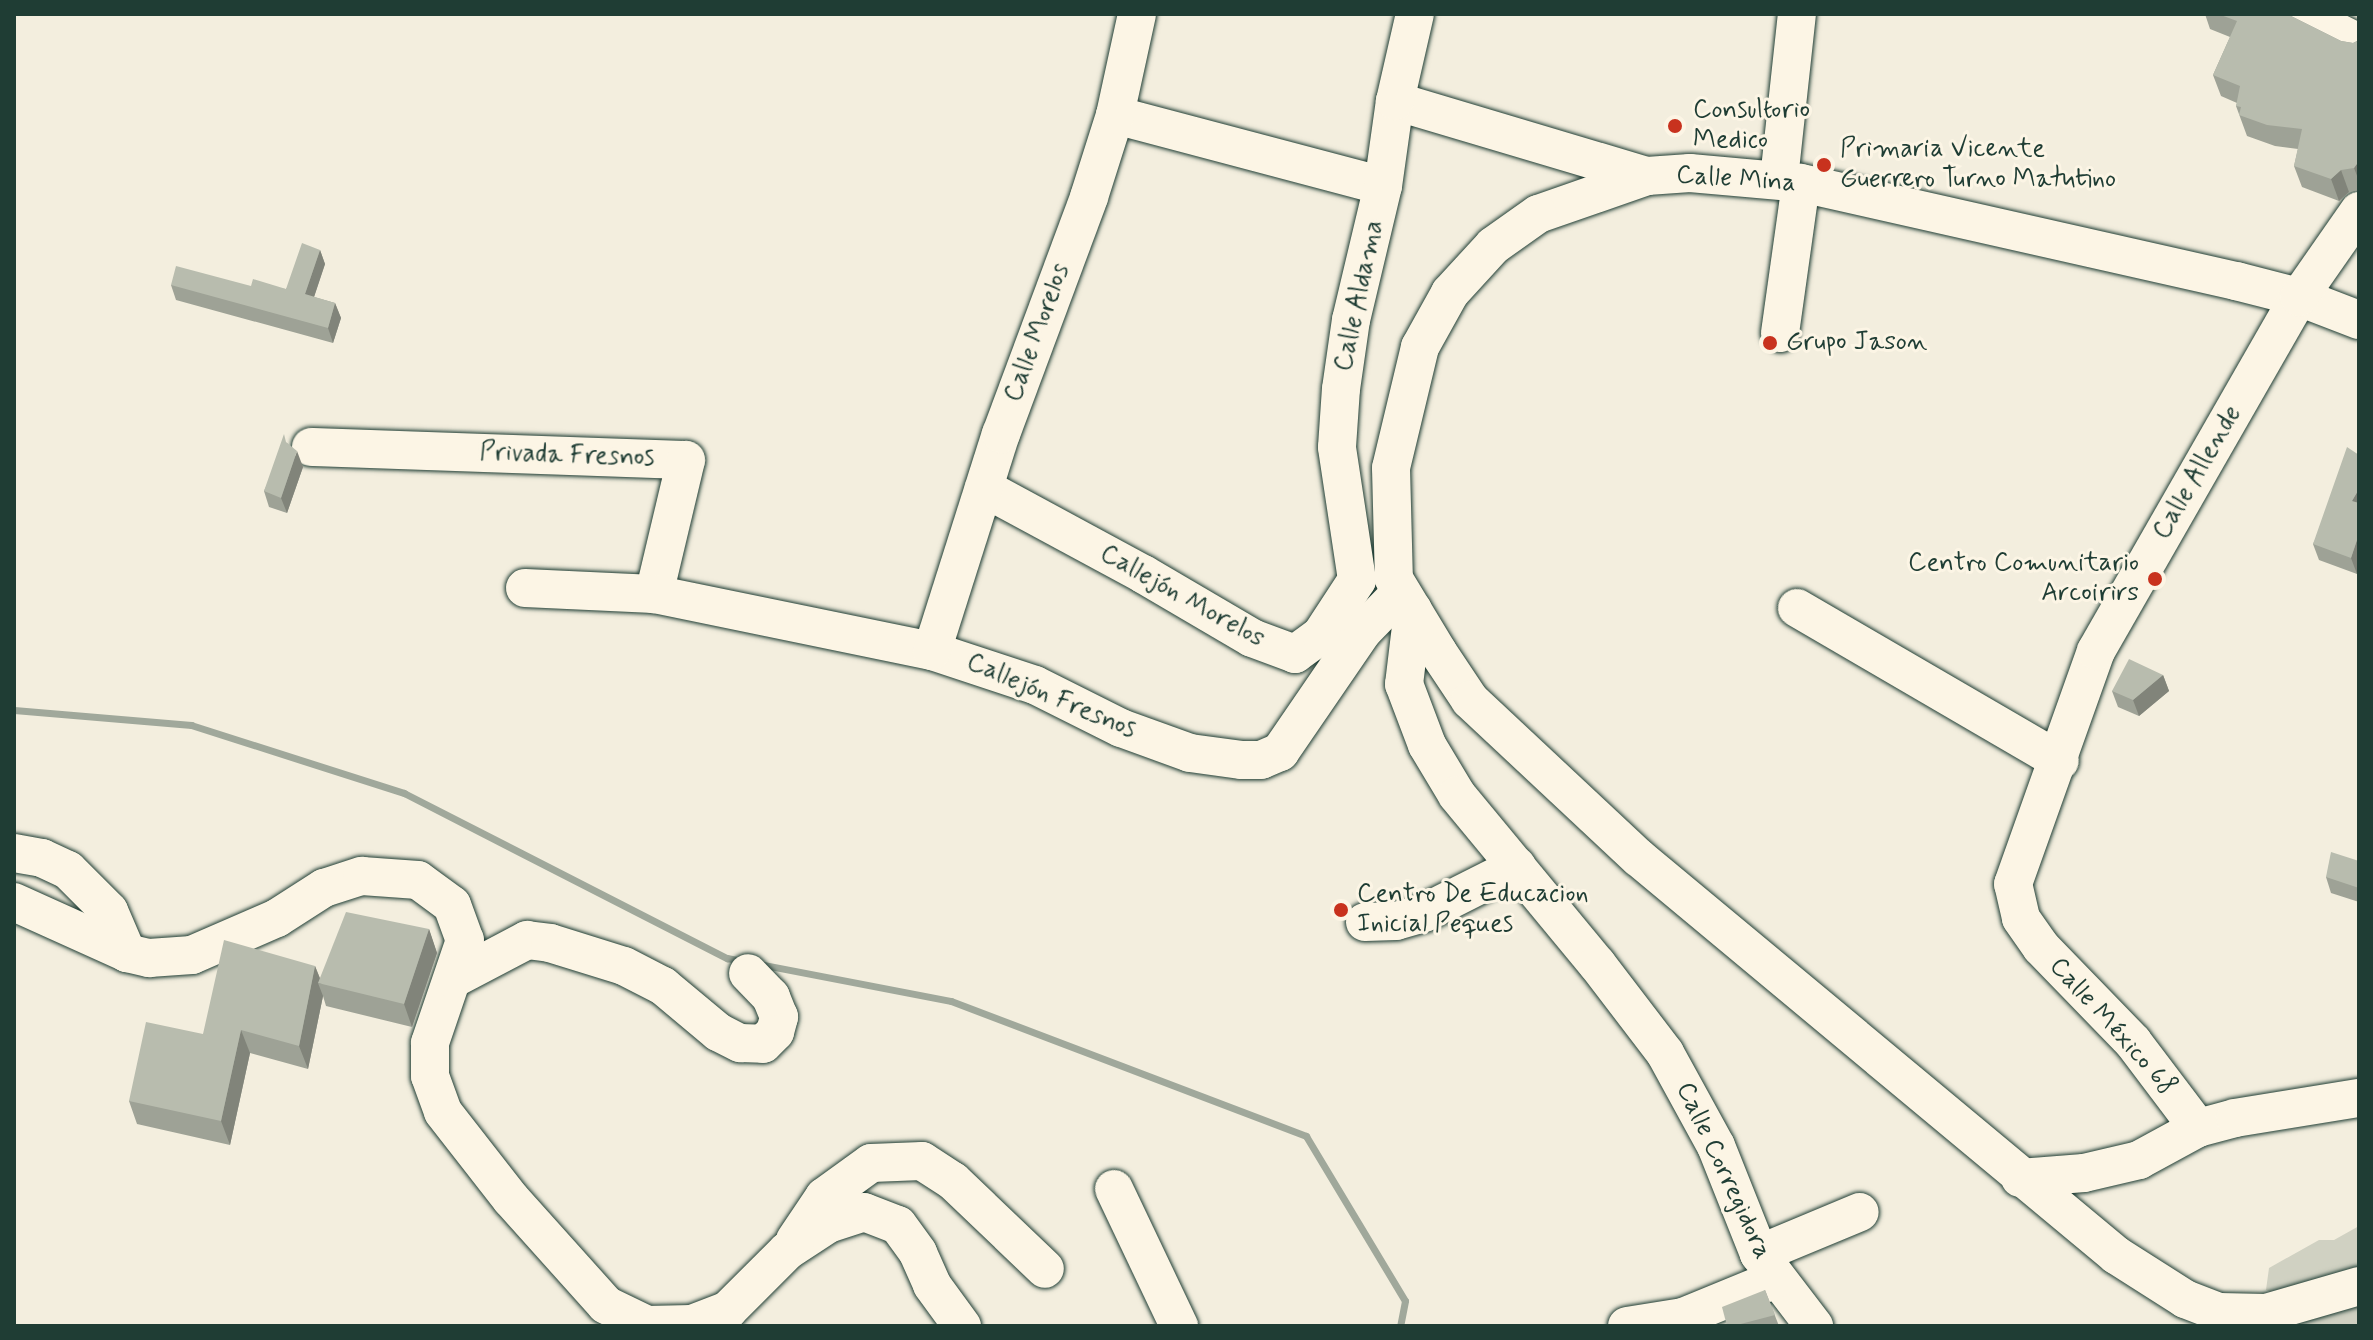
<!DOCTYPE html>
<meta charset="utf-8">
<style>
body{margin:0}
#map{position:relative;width:2373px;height:1340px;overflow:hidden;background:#f3eede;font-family:Mynerve,sans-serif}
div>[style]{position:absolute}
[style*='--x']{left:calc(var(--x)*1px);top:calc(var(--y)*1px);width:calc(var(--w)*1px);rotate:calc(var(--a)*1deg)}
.green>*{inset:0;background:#d0d1c2}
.stream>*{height:7px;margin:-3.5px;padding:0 3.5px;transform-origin:3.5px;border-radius:3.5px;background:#a0a89b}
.roads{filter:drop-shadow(0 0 2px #1f3d34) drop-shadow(0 0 2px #1f3d34)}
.minor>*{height:38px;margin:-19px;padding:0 19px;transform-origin:19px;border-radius:19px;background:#fcf5e5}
.wall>*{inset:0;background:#9ea296}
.shaded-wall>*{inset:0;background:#81847a}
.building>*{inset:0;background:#b8bcae}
.dots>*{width:22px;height:22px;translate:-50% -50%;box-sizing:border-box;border:4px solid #fcf5e5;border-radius:50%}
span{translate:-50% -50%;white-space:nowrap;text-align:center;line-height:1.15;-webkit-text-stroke:6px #fcf5e5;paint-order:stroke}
.poi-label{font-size:26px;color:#1f3d34}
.left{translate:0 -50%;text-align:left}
.right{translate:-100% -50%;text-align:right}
.street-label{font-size:26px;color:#1f3d34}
.frame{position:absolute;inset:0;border:16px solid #1f3d34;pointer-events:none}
</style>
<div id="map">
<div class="green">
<i style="clip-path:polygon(2359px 1226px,2359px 1326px,2277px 1326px,2298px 1304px,2266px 1290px,2269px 1268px,2319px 1240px,2334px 1240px)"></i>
</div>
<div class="stream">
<i style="--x:14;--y:710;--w:178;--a:4.8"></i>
<i style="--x:191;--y:725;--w:224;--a:17.7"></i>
<i style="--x:404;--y:793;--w:363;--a:27.1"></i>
<i style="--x:727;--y:958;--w:15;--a:11"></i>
<i style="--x:759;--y:964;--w:196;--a:10.9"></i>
<i style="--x:951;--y:1001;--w:380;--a:20.8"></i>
<i style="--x:1306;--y:1136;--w:192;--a:59"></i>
<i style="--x:1405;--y:1301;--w:25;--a:101"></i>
</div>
<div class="roads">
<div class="minor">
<i style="--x:2301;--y:14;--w:65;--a:26.6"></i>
<i style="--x:1395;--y:101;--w:263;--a:16.6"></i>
<i style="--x:1647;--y:176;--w:43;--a:-4"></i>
<i style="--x:1690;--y:173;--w:111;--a:5.1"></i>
<i style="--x:1801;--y:183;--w:446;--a:12.7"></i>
<i style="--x:2236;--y:281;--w:65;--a:14.3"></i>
<i style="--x:2299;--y:297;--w:64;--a:21"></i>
<i style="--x:1115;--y:115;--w:277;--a:14.8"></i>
<i style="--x:1647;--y:176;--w:115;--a:160.8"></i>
<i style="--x:1538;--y:214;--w:55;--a:144.6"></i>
<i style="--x:1493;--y:246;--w:64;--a:132.5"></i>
<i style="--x:1450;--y:293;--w:62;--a:119.1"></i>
<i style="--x:1420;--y:347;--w:124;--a:103.5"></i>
<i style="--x:1391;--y:468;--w:111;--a:88.5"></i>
<i style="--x:1394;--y:579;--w:85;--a:58.9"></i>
<i style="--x:1438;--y:652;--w:58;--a:56.3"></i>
<i style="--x:1470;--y:700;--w:231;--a:43.1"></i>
<i style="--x:1639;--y:858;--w:621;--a:39.77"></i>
<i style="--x:2116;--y:1255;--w:82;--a:32.5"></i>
<i style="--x:2185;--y:1299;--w:36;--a:21"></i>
<i style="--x:2219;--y:1312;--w:47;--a:1.2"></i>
<i style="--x:2266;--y:1313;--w:97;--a:-16.2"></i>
<i style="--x:1779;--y:179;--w:166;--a:-83.8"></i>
<i style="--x:1780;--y:333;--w:151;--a:-82"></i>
<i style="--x:311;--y:447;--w:375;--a:2"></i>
<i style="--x:686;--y:460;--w:138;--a:103.4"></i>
<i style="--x:984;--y:488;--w:181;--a:28.4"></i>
<i style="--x:1143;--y:574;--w:126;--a:30.4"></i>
<i style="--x:1252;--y:638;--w:46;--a:20.4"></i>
<i style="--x:1295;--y:654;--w:32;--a:-36"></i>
<i style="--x:1321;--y:635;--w:66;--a:-56.8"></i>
<i style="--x:1357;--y:580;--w:134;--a:-98.6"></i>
<i style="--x:1337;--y:447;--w:58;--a:-86.1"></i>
<i style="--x:1341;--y:389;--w:70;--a:-81.8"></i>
<i style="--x:1351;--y:320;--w:138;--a:-76.6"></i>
<i style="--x:1383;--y:186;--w:86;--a:-82"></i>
<i style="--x:1395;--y:101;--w:89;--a:-77.1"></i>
<i style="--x:525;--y:588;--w:129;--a:2.7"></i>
<i style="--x:654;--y:594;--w:284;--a:11.6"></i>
<i style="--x:932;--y:651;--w:108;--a:18.3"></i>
<i style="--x:1035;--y:685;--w:96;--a:26.6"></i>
<i style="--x:1121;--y:728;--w:73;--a:19.9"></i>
<i style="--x:1190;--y:753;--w:51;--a:7.8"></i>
<i style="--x:1241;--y:760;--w:20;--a:0"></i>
<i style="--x:1261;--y:760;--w:21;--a:-23"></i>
<i style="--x:1280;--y:752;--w:147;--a:-55.6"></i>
<i style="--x:1363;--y:631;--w:54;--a:-45.7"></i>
<i style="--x:1797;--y:608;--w:304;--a:30.2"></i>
<i style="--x:1413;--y:610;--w:75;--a:96.9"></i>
<i style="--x:1404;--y:684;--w:65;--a:69.3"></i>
<i style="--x:1427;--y:745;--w:58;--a:59"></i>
<i style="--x:1457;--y:795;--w:219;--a:50.4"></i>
<i style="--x:1597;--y:964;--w:112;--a:52.6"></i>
<i style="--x:1665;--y:1053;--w:106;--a:61.3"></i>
<i style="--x:1716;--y:1146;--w:116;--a:68.3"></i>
<i style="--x:1759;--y:1254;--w:91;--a:52.6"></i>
<i style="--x:932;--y:651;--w:228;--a:-72.4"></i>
<i style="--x:1001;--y:434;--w:253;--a:-69.6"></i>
<i style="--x:1089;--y:197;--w:86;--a:-72.4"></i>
<i style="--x:1115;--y:115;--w:103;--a:-77.7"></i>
<i style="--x:14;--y:853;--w:28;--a:10"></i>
<i style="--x:42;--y:858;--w:29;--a:25"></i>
<i style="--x:68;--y:870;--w:58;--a:45"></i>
<i style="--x:109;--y:911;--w:46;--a:66.8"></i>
<i style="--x:14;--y:902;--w:124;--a:24.3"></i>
<i style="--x:127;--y:953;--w:23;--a:13"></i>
<i style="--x:149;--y:958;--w:43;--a:-4"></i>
<i style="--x:192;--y:955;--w:93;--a:-23.5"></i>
<i style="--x:277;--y:918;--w:56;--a:-32.6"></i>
<i style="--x:324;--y:888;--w:40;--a:-18"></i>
<i style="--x:362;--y:876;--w:56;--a:4.1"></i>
<i style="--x:418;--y:880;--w:42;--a:36.3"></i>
<i style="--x:452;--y:905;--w:37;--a:70"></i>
<i style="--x:465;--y:940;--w:109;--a:108.8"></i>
<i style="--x:430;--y:1043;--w:33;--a:90"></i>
<i style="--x:430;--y:1076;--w:38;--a:70"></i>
<i style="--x:443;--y:1112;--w:110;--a:52"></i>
<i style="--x:511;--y:1199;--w:142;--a:48.1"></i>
<i style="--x:606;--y:1305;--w:46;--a:26"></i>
<i style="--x:647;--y:1325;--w:45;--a:-1.3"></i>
<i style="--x:692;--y:1324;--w:39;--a:-21"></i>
<i style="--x:728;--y:1310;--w:83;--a:-45"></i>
<i style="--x:787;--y:1251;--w:49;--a:-33.4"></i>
<i style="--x:828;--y:1224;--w:38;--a:-18"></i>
<i style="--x:864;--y:1212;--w:36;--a:21"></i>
<i style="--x:898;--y:1225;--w:34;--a:54"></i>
<i style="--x:918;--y:1253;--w:35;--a:66"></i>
<i style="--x:932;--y:1285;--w:51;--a:53.8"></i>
<i style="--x:1365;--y:922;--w:31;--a:-2"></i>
<i style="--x:1396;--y:921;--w:29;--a:-16"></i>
<i style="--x:1424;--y:913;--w:104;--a:-26.8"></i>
<i style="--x:453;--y:979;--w:84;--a:-27.8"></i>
<i style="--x:527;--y:940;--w:23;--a:7"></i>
<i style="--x:550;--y:943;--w:77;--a:17.3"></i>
<i style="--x:624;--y:966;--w:44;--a:27.1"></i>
<i style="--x:663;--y:986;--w:72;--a:39.9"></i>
<i style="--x:718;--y:1032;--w:25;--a:27"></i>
<i style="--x:740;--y:1043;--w:23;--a:2"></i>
<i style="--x:763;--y:1044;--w:17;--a:-45"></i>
<i style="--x:775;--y:1032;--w:16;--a:-75"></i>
<i style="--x:779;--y:1017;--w:22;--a:-112"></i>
<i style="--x:771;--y:997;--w:33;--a:-134"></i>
<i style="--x:2198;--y:1128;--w:108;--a:-127.1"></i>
<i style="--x:2133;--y:1042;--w:132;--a:-134.1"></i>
<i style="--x:2041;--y:947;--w:35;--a:-125"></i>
<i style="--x:2021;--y:918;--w:35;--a:-103"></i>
<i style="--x:2013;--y:884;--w:247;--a:-70.4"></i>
<i style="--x:2096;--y:651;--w:408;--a:-60.2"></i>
<i style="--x:2299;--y:297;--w:105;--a:-55.1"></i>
<i style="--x:2020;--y:1178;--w:64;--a:-4.5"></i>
<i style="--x:2084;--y:1173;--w:57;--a:-13.3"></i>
<i style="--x:2139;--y:1160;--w:67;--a:-28.5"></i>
<i style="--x:2198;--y:1128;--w:38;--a:-15"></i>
<i style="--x:2235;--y:1118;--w:126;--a:-9.2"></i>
<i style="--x:1114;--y:1189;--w:152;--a:64.6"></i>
<i style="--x:795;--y:1240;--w:52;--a:-56"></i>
<i style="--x:824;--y:1197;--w:58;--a:-35.9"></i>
<i style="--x:871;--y:1163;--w:51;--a:-2.2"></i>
<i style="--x:922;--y:1161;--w:37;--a:33"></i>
<i style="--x:953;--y:1181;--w:127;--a:43.7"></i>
<i style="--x:1759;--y:1254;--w:109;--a:-22.6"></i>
<i style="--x:1627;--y:1326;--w:57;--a:-9.1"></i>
<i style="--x:1683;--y:1317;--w:100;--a:-22.2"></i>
</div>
</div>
<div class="wall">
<i style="clip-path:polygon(2205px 14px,2287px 14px,2341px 41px,2353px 43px,2359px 40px,2359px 190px,2349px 192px,2339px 201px,2302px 187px,2294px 166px,2298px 149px,2275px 146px,2247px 136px,2236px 106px,2237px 103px,2221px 96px,2213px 75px,2230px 37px,2210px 29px)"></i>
<i style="clip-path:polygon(320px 250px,325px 264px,314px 297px,335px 303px,341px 318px,333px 343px,176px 300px,171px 285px,251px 286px,286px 289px)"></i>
<i style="clip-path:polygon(287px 443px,303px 467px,287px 513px,269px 507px,264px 491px)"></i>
<i style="clip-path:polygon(2359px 455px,2359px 567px,2357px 574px,2319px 560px,2313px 544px)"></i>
<i style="clip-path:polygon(2163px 675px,2169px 691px,2139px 716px,2118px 707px,2112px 691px)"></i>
<i style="clip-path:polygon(2359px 861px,2359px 902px,2331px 893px,2326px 877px)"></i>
<i style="clip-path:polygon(429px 929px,437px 953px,412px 1027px,326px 1006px,323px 996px,308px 1069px,250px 1053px,230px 1145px,137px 1124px,129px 1101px,203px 1034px,315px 966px,320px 978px)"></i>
<i style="clip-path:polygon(1765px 1290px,1779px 1326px,1727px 1326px)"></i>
</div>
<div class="shaded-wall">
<i style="clip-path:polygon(2359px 161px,2359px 181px,2354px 168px)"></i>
<i style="clip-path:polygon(2341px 170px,2349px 192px,2339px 201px,2331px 179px)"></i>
<i style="clip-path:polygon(320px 250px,325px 264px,310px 309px,305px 294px)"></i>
<i style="clip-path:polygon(335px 303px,341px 318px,333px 343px,328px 328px)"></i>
<i style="clip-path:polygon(297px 451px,303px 467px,287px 513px,281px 498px)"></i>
<i style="clip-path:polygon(2359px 489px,2359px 515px,2352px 501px)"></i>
<i style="clip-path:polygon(2359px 534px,2359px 567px,2357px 574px,2351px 558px)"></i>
<i style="clip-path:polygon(2163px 675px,2169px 691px,2139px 716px,2133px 700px)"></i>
<i style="clip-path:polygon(429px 929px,437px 953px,412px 1027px,404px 1004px)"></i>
<i style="clip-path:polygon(315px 966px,322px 984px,318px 983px,323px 996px,308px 1069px,299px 1046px)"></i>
<i style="clip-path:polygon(241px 1030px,250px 1053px,230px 1145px,221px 1121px)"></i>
</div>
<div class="building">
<i style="clip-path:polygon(2218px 14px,2287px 14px,2341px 41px,2353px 43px,2359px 40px,2359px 161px,2354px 168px,2341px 170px,2331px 179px,2294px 166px,2302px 129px,2267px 125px,2239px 115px,2241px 107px,2236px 106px,2240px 86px,2213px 75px,2237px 21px)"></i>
<i style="clip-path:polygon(302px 243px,320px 250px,305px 294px,335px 303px,328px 328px,171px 285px,176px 266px,251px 286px,253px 279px,286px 289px)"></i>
<i style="clip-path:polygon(284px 434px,286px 442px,297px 451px,281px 498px,264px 491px)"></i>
<i style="clip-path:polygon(2347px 447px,2359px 455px,2359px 489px,2352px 501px,2359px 503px,2359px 534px,2351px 558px,2313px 544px)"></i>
<i style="clip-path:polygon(2129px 659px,2163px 675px,2133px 700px,2112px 691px)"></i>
<i style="clip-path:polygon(2331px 852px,2359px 861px,2359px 888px,2326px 877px)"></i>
<i style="clip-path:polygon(346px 912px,429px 929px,404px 1004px,318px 983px)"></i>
<i style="clip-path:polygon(224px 940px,315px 966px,299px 1046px,241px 1030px,221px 1121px,129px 1101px,146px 1022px,203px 1034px)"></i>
<i style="clip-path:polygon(1765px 1290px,1775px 1315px,1733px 1326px,1727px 1326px,1722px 1307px)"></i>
</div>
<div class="dots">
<i style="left:1675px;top:126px;background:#c8321e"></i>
<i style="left:1824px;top:165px;background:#c8321e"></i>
<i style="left:1770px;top:343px;background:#c8321e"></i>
<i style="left:2155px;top:579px;background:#c8321e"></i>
<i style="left:1341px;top:910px;background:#c8321e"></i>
</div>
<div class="poi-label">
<span class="left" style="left:1693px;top:126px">Consultorio<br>Medico</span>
<span class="left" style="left:1840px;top:165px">Primaria Vicente<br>Guerrero Turno Matutino</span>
<span class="left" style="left:1786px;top:343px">Grupo Jason</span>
<span class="right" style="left:2139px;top:579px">Centro Comunitario<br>Arcoirirs</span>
<span class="left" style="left:1357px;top:910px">Centro De Educacion<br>Inicial Peques</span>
</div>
<div class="street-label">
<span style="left:1736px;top:180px;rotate:4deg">Calle Mina</span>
<span style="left:1360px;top:296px;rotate:-78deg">Calle Aldama</span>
<span style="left:1038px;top:333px;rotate:-70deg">Calle Morelos</span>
<span style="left:567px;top:456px;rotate:2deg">Privada Fresnos</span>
<span style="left:2198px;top:473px;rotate:-60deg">Calle Allende</span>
<span style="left:1182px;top:597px;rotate:29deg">Callejón Morelos</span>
<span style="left:1051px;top:697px;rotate:23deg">Callejón Fresnos</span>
<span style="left:2112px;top:1027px;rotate:48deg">Calle México 68</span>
<span style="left:1723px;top:1171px;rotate:65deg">Calle Corregidora</span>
</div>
<div class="frame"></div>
</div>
